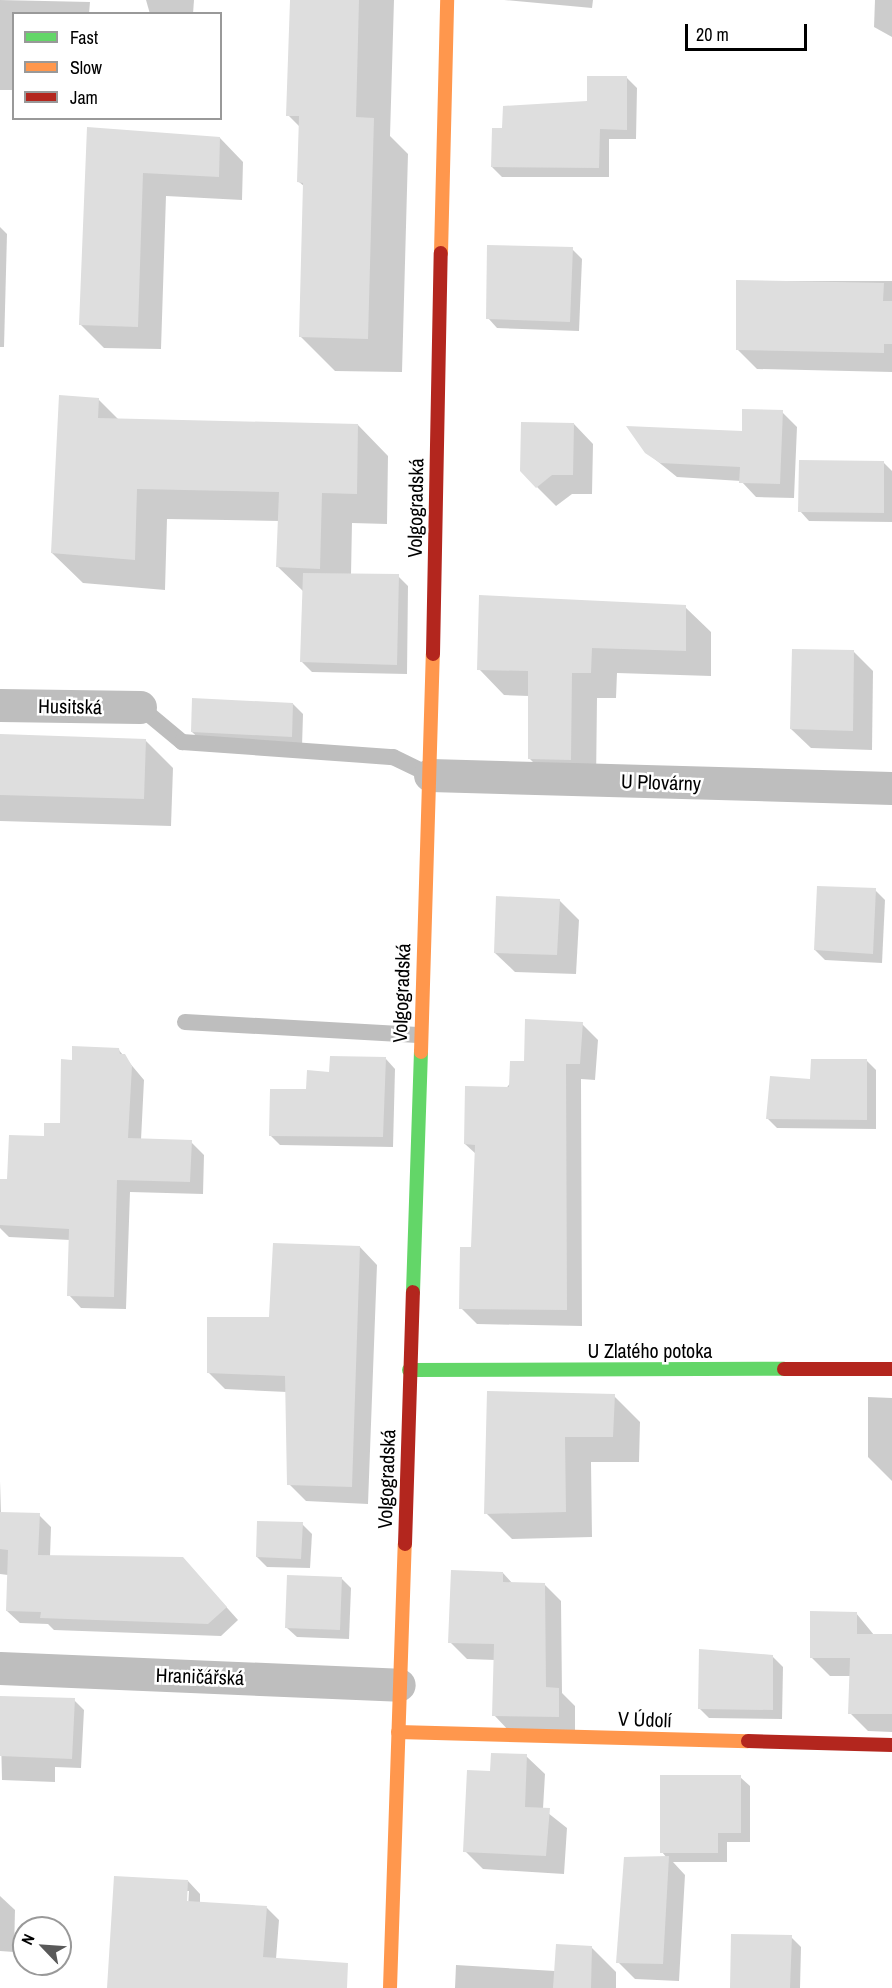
<!DOCTYPE html>
<meta charset="utf-8">
<style>
body{margin:0}
#map{position:relative;width:892px;height:1988px;overflow:hidden;background:#fff;font-family:"Archivo Narrow",sans-serif}
div>[style]{position:absolute}
[style*='--x']{left:calc(var(--x)*1px);top:calc(var(--y)*1px);width:calc(var(--w)*1px);rotate:calc(var(--a)*1deg)}
.shadow>*{inset:0;background:#0003}
.building>*{inset:0;background:#dedede}
.lane>*{height:16px;margin:-8px;padding:0 8px;transform-origin:8px;border-radius:8px;background:#bebebe}
.street>*{height:33px;margin:-16.5px;padding:0 16.5px;transform-origin:16.5px;border-radius:16.5px;background:#bebebe}
.fast>*{height:14px;margin:-7px;padding:0 7px;transform-origin:7px;border-radius:7px;background:#63d668}
.slow>*{height:14px;margin:-7px;padding:0 7px;transform-origin:7px;border-radius:7px;background:#ff974d}
.jam>*{height:14px;margin:-7px;padding:0 7px;transform-origin:7px;border-radius:7px;background:#b3261e}
span{translate:-50% -50%;white-space:nowrap;text-align:center;line-height:1.15;-webkit-text-stroke:5px #fff;paint-order:stroke}
.street-label{font-size:20px;color:#000}
.legend{position:absolute;left:12px;top:12px;width:210px;height:108px;box-sizing:border-box;background:#fff;border:2px solid #999;margin:0;padding:8px 10px;list-style:none;font-size:18px;color:#000}
.legend li{display:flex;align-items:center;gap:12px;height:30px}
.legend b{width:30px;border:2px solid #999}
.north{position:absolute;left:12px;top:1916px;width:60px;height:60px;box-sizing:border-box;background:#fff;border:2px solid #999;border-radius:50%;rotate:295deg;font-size:16px;font-weight:700;line-height:24px;text-align:center;color:#000}
.north::after{content:'';display:block;margin:auto;width:21px;height:27px;background:#595959;clip-path:polygon(50% 0,100% 100%,50% 72%,0 100%)}
.scale{position:absolute;left:685px;top:24px;width:122px;height:27px;box-sizing:border-box;border:3px solid #000;border-top:0;padding-left:8px;font-size:18px;line-height:21px;white-space:nowrap;color:#000;-webkit-text-stroke:4px #fff;paint-order:stroke}
</style>
<div id="map">
<div class="shadow">
<i style="clip-path:polygon(0 0,90px 2px,89px 14px,14px 14px,14px 90px,0 90px)"></i>
<i style="clip-path:polygon(146px 0,194px 0,193px 14px,150px 14px)"></i>
<i style="clip-path:polygon(291px 0,394px 0,390px 136px,408px 154px,402px 372px,335px 371px,301px 337px,305px 187px,299px 182px,300px 127px,288px 115px)"></i>
<i style="clip-path:polygon(504px 0,593px 0,592px 8px)"></i>
<i style="clip-path:polygon(875px 0,892px 0,892px 37px,874px 27px)"></i>
<i style="clip-path:polygon(627px 78px,637px 88px,636px 139px,609px 139px,609px 177px,502px 177px,492px 167px)"></i>
<i style="clip-path:polygon(89px 128px,220px 138px,243px 162px,242px 200px,166px 196px,161px 349px,104px 348px,80px 324px)"></i>
<i style="clip-path:polygon(0 227px,7px 234px,4px 347px,0 347px)"></i>
<i style="clip-path:polygon(572px 249px,582px 259px,579px 331px,497px 328px,488px 318px)"></i>
<i style="clip-path:polygon(738px 281px,892px 281px,892px 372px,757px 369px,737px 349px)"></i>
<i style="clip-path:polygon(98px 399px,119px 420px,358px 425px,388px 456px,387px 524px,352px 523px,351px 575px,398px 576px,408px 586px,407px 674px,312px 672px,302px 662px,304px 592px,278px 567px,280px 521px,167px 519px,165px 590px,83px 583px,52px 553px)"></i>
<i style="clip-path:polygon(782px 412px,797px 427px,794px 498px,756px 497px,741px 481px,677px 477px,646px 452px,743px 432px)"></i>
<i style="clip-path:polygon(574px 424px,593px 444px,592px 494px,572px 494px,556px 506px,521px 471px)"></i>
<i style="clip-path:polygon(884px 463px,892px 471px,892px 522px,809px 521px,800px 511px)"></i>
<i style="clip-path:polygon(685px 607px,711px 632px,711px 676px,617px 673px,616px 698px,597px 698px,596px 785px,555px 784px,529px 758px,529px 696px,504px 695px,479px 669px)"></i>
<i style="clip-path:polygon(854px 652px,873px 671px,872px 750px,811px 748px,791px 729px)"></i>
<i style="clip-path:polygon(293px 704px,303px 714px,302px 746px,202px 741px,192px 732px)"></i>
<i style="clip-path:polygon(0 736px,145px 740px,173px 768px,171px 826px,0 821px)"></i>
<i style="clip-path:polygon(875px 890px,885px 900px,882px 963px,825px 960px,815px 950px)"></i>
<i style="clip-path:polygon(559px 900px,579px 920px,576px 974px,515px 972px,495px 953px)"></i>
<i style="clip-path:polygon(582px 1024px,598px 1040px,595px 1080px,581px 1079px,582px 1326px,477px 1324px,461px 1308px,473px 1248px,476px 1154px,465px 1144px,525px 1063px)"></i>
<i style="clip-path:polygon(118px 1049px,144px 1080px,141px 1140px,191px 1142px,204px 1155px,203px 1194px,130px 1192px,126px 1309px,81px 1308px,69px 1295px,70px 1240px,9px 1237px,0 1228px,0 1180px,8px 1181px,61px 1125px,73px 1061px)"></i>
<i style="clip-path:polygon(386px 1059px,395px 1069px,393px 1147px,280px 1145px,270px 1135px,308px 1091px,331px 1073px)"></i>
<i style="clip-path:polygon(866px 1060px,876px 1070px,876px 1129px,777px 1128px,767px 1118px,812px 1081px)"></i>
<i style="clip-path:polygon(360px 1247px,377px 1265px,368px 1504px,306px 1501px,289px 1484px,287px 1392px,225px 1389px,208px 1372px)"></i>
<i style="clip-path:polygon(488px 1392px,614px 1396px,640px 1422px,639px 1462px,591px 1462px,592px 1537px,512px 1539px,486px 1513px)"></i>
<i style="clip-path:polygon(868px 1397px,892px 1398px,892px 1481px,868px 1457px)"></i>
<i style="clip-path:polygon(0 1481px,1px 1513px,39px 1515px,51px 1527px,50px 1557px,195px 1572px,238px 1620px,221px 1636px,54px 1630px,48px 1624px,20px 1623px,7px 1611px,8px 1575px,0 1574px)"></i>
<i style="clip-path:polygon(302px 1524px,312px 1534px,310px 1568px,267px 1567px,257px 1557px)"></i>
<i style="clip-path:polygon(503px 1573px,513px 1584px,544px 1584px,561px 1601px,562px 1693px,575px 1706px,575px 1734px,510px 1732px,494px 1715px,495px 1660px,467px 1659px,450px 1642px)"></i>
<i style="clip-path:polygon(341px 1578px,351px 1588px,349px 1639px,297px 1637px,287px 1628px)"></i>
<i style="clip-path:polygon(856px 1613px,874px 1635px,892px 1635px,892px 1732px,868px 1731px,850px 1713px,851px 1676px,830px 1676px,812px 1658px)"></i>
<i style="clip-path:polygon(773px 1657px,783px 1667px,782px 1719px,709px 1718px,699px 1708px)"></i>
<i style="clip-path:polygon(0 1697px,74px 1700px,84px 1710px,81px 1768px,55px 1767px,55px 1782px,2px 1780px)"></i>
<i style="clip-path:polygon(526px 1756px,545px 1774px,543px 1809px,567px 1828px,564px 1874px,483px 1869px,465px 1851px,492px 1773px)"></i>
<i style="clip-path:polygon(740px 1777px,750px 1786px,750px 1842px,727px 1842px,727px 1862px,673px 1862px,685px 1875px,679px 1981px,635px 1979px,618px 1962px,667px 1858px,662px 1852px)"></i>
<i style="clip-path:polygon(evenodd,188px 1881px,200px 1894px,200px 1903px,267px 1908px,279px 1920px,276px 1959px,343px 1988px,109px 1988px,188px 1881px,186px 1891px,189px 1891px,188px 1908px,185px 1908px,186px 1891px)"></i>
<i style="clip-path:polygon(0 1896px,15px 1910px,14px 1952px,0 1951px)"></i>
<i style="clip-path:polygon(791px 1937px,801px 1947px,800px 1988px,731px 1988px)"></i>
<i style="clip-path:polygon(591px 1947px,616px 1972px,616px 1988px,455px 1988px,456px 1965px,555px 1971px)"></i>
</div>
<div class="building">
<i style="clip-path:polygon(290px 0,359px 0,356px 117px,374px 118px,368px 339px,299px 337px,303px 183px,297px 182px,299px 116px,286px 116px)"></i>
<i style="clip-path:polygon(587px 76px,627px 76px,627px 130px,600px 129px,599px 168px,491px 167px,492px 128px,502px 128px,503px 106px,587px 101px)"></i>
<i style="clip-path:polygon(87px 127px,220px 137px,219px 177px,143px 173px,138px 327px,79px 325px)"></i>
<i style="clip-path:polygon(487px 245px,573px 247px,570px 322px,486px 319px)"></i>
<i style="clip-path:polygon(736px 280px,884px 283px,883px 301px,892px 301px,892px 344px,884px 344px,884px 353px,736px 350px)"></i>
<i style="clip-path:polygon(59px 395px,99px 398px,98px 418px,358px 424px,357px 494px,322px 493px,320px 569px,276px 567px,279px 492px,137px 489px,135px 560px,51px 553px)"></i>
<i style="clip-path:polygon(742px 409px,783px 410px,780px 484px,739px 483px,740px 467px,660px 463px,645px 453px,626px 426px,742px 431px)"></i>
<i style="clip-path:polygon(521px 422px,574px 423px,573px 475px,552px 475px,536px 488px,520px 471px)"></i>
<i style="clip-path:polygon(799px 460px,884px 461px,884px 513px,798px 512px)"></i>
<i style="clip-path:polygon(303px 573px,399px 574px,397px 665px,300px 662px)"></i>
<i style="clip-path:polygon(479px 595px,686px 605px,686px 651px,592px 648px,591px 673px,572px 673px,571px 760px,528px 759px,528px 671px,477px 670px)"></i>
<i style="clip-path:polygon(792px 649px,854px 650px,853px 731px,790px 729px)"></i>
<i style="clip-path:polygon(192px 698px,293px 703px,292px 737px,191px 732px)"></i>
<i style="clip-path:polygon(0 734px,146px 739px,144px 799px,0 795px)"></i>
<i style="clip-path:polygon(817px 886px,876px 888px,873px 954px,814px 950px)"></i>
<i style="clip-path:polygon(496px 896px,560px 899px,557px 955px,494px 953px)"></i>
<i style="clip-path:polygon(525px 1019px,583px 1022px,580px 1064px,566px 1064px,567px 1310px,459px 1309px,460px 1247px,471px 1247px,475px 1145px,464px 1144px,465px 1086px,509px 1087px,510px 1061px,524px 1061px)"></i>
<i style="clip-path:polygon(72px 1046px,119px 1048px,120px 1054px,125px 1054px,132px 1066px,128px 1138px,192px 1140px,190px 1182px,117px 1180px,114px 1297px,67px 1296px,69px 1229px,0 1225px,0 1179px,7px 1179px,9px 1135px,44px 1136px,44px 1123px,60px 1123px,61px 1059px,72px 1060px)"></i>
<i style="clip-path:polygon(330px 1056px,386px 1057px,383px 1137px,269px 1136px,270px 1089px,306px 1089px,307px 1070px,329px 1072px)"></i>
<i style="clip-path:polygon(811px 1059px,867px 1059px,867px 1120px,766px 1119px,770px 1076px,810px 1079px)"></i>
<i style="clip-path:polygon(273px 1243px,360px 1246px,352px 1487px,287px 1485px,285px 1376px,207px 1373px,207px 1317px,269px 1317px)"></i>
<i style="clip-path:polygon(487px 1391px,615px 1394px,613px 1437px,565px 1437px,566px 1512px,484px 1514px)"></i>
<i style="clip-path:polygon(0 1512px,40px 1513px,38px 1555px,183px 1557px,227px 1607px,208px 1624px,40px 1618px,41px 1612px,6px 1611px,8px 1550px,0 1549px)"></i>
<i style="clip-path:polygon(257px 1521px,303px 1522px,301px 1559px,256px 1557px)"></i>
<i style="clip-path:polygon(451px 1570px,503px 1572px,503px 1582px,545px 1583px,546px 1687px,559px 1688px,559px 1717px,492px 1716px,494px 1644px,448px 1643px)"></i>
<i style="clip-path:polygon(287px 1575px,342px 1577px,340px 1630px,285px 1628px)"></i>
<i style="clip-path:polygon(810px 1611px,857px 1612px,857px 1634px,892px 1634px,892px 1714px,848px 1714px,850px 1658px,810px 1658px)"></i>
<i style="clip-path:polygon(699px 1649px,773px 1655px,773px 1710px,698px 1709px)"></i>
<i style="clip-path:polygon(0 1696px,75px 1698px,72px 1759px,0 1756px)"></i>
<i style="clip-path:polygon(491px 1753px,527px 1754px,525px 1807px,550px 1808px,546px 1856px,463px 1852px,467px 1770px,490px 1771px)"></i>
<i style="clip-path:polygon(660px 1775px,741px 1775px,741px 1833px,718px 1833px,718px 1853px,660px 1853px)"></i>
<i style="clip-path:polygon(669px 1856px,663px 1964px,616px 1963px,624px 1857px)"></i>
<i style="clip-path:polygon(114px 1876px,188px 1880px,187px 1901px,267px 1906px,263px 1957px,348px 1963px,347px 1988px,107px 1988px)"></i>
<i style="clip-path:polygon(731px 1934px,792px 1935px,790px 1988px,730px 1988px)"></i>
<i style="clip-path:polygon(556px 1944px,592px 1946px,591px 1988px,553px 1988px)"></i>
</div>
<div class="lane">
<i style="--x:140;--y:707;--w:55;--a:39.8"></i>
<i style="--x:182;--y:742;--w:212;--a:4.1"></i>
<i style="--x:393;--y:757;--w:41;--a:25.9"></i>
<i style="--x:185;--y:1022;--w:233;--a:3.2"></i>
</div>
<div class="street">
<i style="--x:0;--y:705;--w:140;--a:0.8"></i>
<i style="--x:430;--y:775;--w:462;--a:1.6"></i>
<i style="--x:0;--y:1668;--w:399;--a:2.4"></i>
</div>
<div class="fast">
<i style="--x:413;--y:1292;--w:240;--a:-88.1"></i>
<i style="--x:409;--y:1370;--w:375;--a:-0.2"></i>
</div>
<div class="slow">
<i style="--x:441;--y:253;--w:253;--a:-88.6"></i>
<i style="--x:421;--y:1052;--w:398;--a:-88.3"></i>
<i style="--x:398;--y:1732;--w:350;--a:1.5"></i>
<i style="--x:390;--y:1988;--w:444;--a:-88.1"></i>
</div>
<div class="jam">
<i style="--x:433;--y:654;--w:401;--a:-88.9"></i>
<i style="--x:784;--y:1369;--w:108;--a:0"></i>
<i style="--x:405;--y:1544;--w:252;--a:-88.2"></i>
<i style="--x:748;--y:1741;--w:144;--a:1.6"></i>
</div>
<div class="street-label">
<span style="left:415px;top:508px;rotate:-89deg">Volgogradská</span>
<span style="left:70px;top:706px;rotate:1deg">Husitská</span>
<span style="left:661px;top:782px;rotate:2deg">U Plovárny</span>
<span style="left:401px;top:993px;rotate:-88deg">Volgogradská</span>
<span style="left:650px;top:1350px">U Zlatého potoka</span>
<span style="left:386px;top:1479px;rotate:-88deg">Volgogradská</span>
<span style="left:200px;top:1676px;rotate:2deg">Hraničářská</span>
<span style="left:645px;top:1719px;rotate:2deg">V Údolí</span>
</div>
<ul class="legend">
<li><b style="height:8px;background:#63d668"></b>Fast</li>
<li><b style="height:8px;background:#ff974d"></b>Slow</li>
<li><b style="height:8px;background:#b3261e"></b>Jam</li>
</ul>
<div class="north">N</div>
<div class="scale">20 m</div>
</div>
